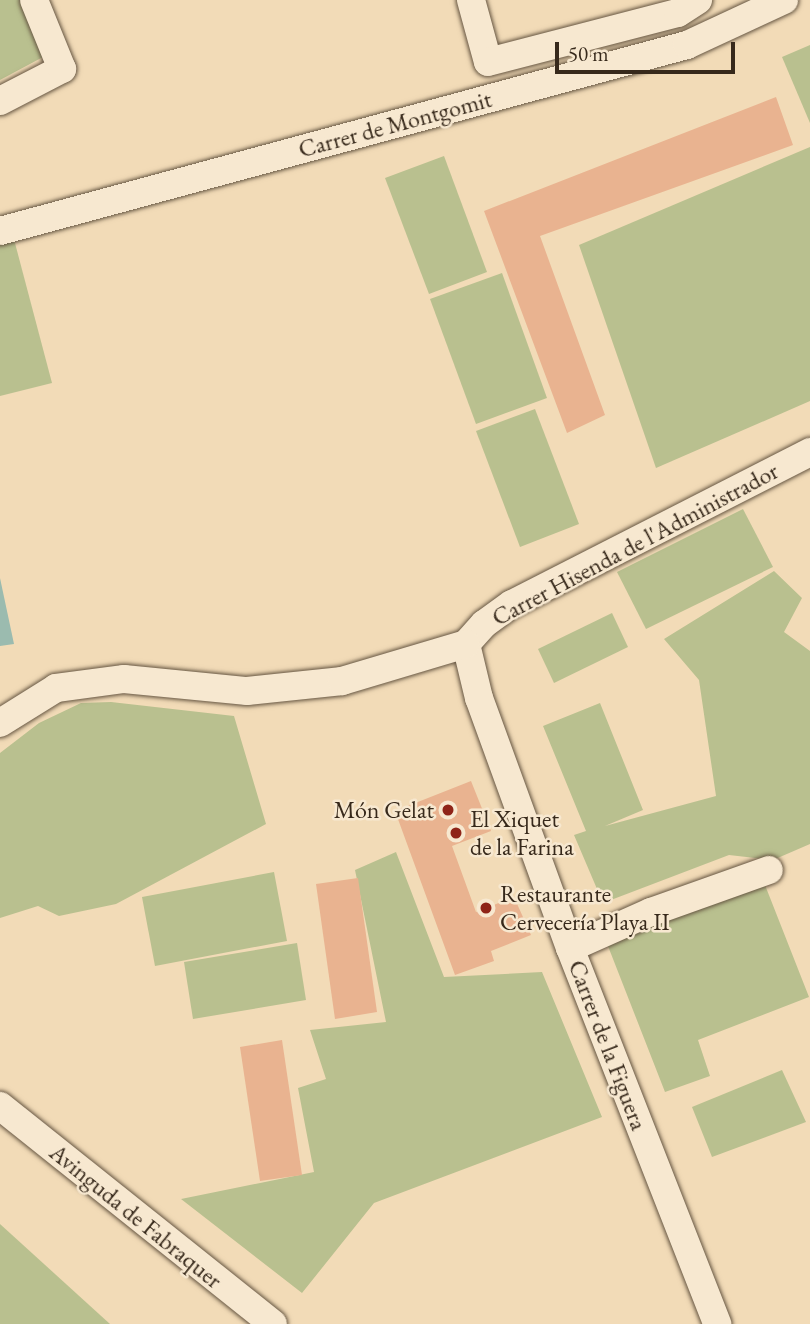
<!DOCTYPE html>
<meta charset="utf-8">
<style>
body{margin:0}
#map{position:relative;width:810px;height:1324px;overflow:hidden;background:#f2dbb7;font-family:"EB Garamond",serif}
div>[style]{position:absolute}
[style*='--x']{left:calc(var(--x)*1px);top:calc(var(--y)*1px);width:calc(var(--w)*1px);rotate:calc(var(--a)*1deg)}
.green>*{inset:0;background:#b9c08f}
.water>*{inset:0;background:#9bbbaf}
.building>*{inset:0;background:#e9b390}
.roads{filter:drop-shadow(0 0 2px #665642) drop-shadow(0 0 2px #665642)}
.minor>*{height:28px;margin:-14px;padding:0 14px;transform-origin:14px;border-radius:14px;background:#f7e8d0}
.dots>*{width:19px;height:19px;translate:-50% -50%;box-sizing:border-box;border:4px solid #f7e8d0;border-radius:50%}
span{translate:-50% -50%;white-space:nowrap;text-align:center;line-height:1.15;-webkit-text-stroke:5px #f7e8d0;paint-order:stroke}
.street-label{font-size:24px;color:#37291b}
.poi-label{font-size:24px;color:#37291b}
.right{translate:-100% -50%;text-align:right}
.left{translate:0 -50%;text-align:left}
.scale{position:absolute;left:555px;top:42px;width:180px;height:32px;box-sizing:border-box;border:4px solid #37291b;border-top:0;padding-left:9px;font-size:21px;line-height:24px;white-space:nowrap;color:#37291b;-webkit-text-stroke:5px #f7e8d0;paint-order:stroke}
</style>
<div id="map">
<div class="green">
<i style="clip-path:polygon(0 0,30px 0,43px 57px,0 80px)"></i>
<i style="clip-path:polygon(810px 45px,810px 123px,782px 57px)"></i>
<i style="clip-path:polygon(810px 147px,810px 401px,656px 468px,579px 245px)"></i>
<i style="clip-path:polygon(444px 156px,487px 272px,429px 294px,385px 178px)"></i>
<i style="clip-path:polygon(11px 228px,52px 383px,0 396px,0 231px)"></i>
<i style="clip-path:polygon(502px 273px,547px 398px,476px 424px,430px 299px)"></i>
<i style="clip-path:polygon(535px 409px,579px 524px,520px 547px,476px 431px)"></i>
<i style="clip-path:polygon(743px 509px,773px 567px,646px 629px,617px 572px)"></i>
<i style="clip-path:polygon(774px 571px,802px 598px,784px 632px,810px 651px,810px 844px,773px 860px,729px 855px,603px 903px,574px 835px,586px 831px,543px 726px,600px 703px,643px 810px,605px 826px,716px 796px,699px 680px,664px 639px)"></i>
<i style="clip-path:polygon(612px 613px,628px 647px,554px 683px,538px 649px)"></i>
<i style="clip-path:polygon(111px 702px,234px 716px,266px 824px,116px 904px,59px 916px,38px 906px,0 918px,0 753px,39px 723px,81px 703px)"></i>
<i style="clip-path:polygon(396px 852px,444px 977px,542px 972px,602px 1117px,374px 1203px,302px 1293px,181px 1199px,314px 1172px,298px 1088px,326px 1079px,310px 1030px,386px 1022px,355px 870px)"></i>
<i style="clip-path:polygon(274px 872px,287px 941px,155px 966px,142px 897px)"></i>
<i style="clip-path:polygon(765px 885px,809px 997px,698px 1040px,710px 1076px,665px 1092px,606px 941px)"></i>
<i style="clip-path:polygon(297px 943px,306px 1000px,193px 1019px,184px 962px)"></i>
<i style="clip-path:polygon(782px 1070px,806px 1122px,712px 1157px,692px 1107px)"></i>
<i style="clip-path:polygon(0 1224px,110px 1324px,0 1324px)"></i>
</div>
<div class="water">
<i style="clip-path:polygon(0 578px,14px 644px,0 646px)"></i>
</div>
<div class="building">
<i style="clip-path:polygon(776px 97px,793px 145px,540px 236px,605px 415px,567px 433px,484px 211px)"></i>
<i style="clip-path:polygon(471px 781px,491px 831px,452px 846px,476px 912px,514px 897px,531px 935px,491px 951px,494px 961px,455px 975px,395px 811px)"></i>
<i style="clip-path:polygon(358px 878px,377px 1012px,335px 1019px,316px 884px)"></i>
<i style="clip-path:polygon(282px 1040px,302px 1175px,260px 1181px,240px 1047px)"></i>
</div>
<div class="roads">
<div class="minor">
<i style="--x:471;--y:0;--w:64;--a:74.7"></i>
<i style="--x:488;--y:62;--w:196;--a:-14.5"></i>
<i style="--x:678;--y:13;--w:24;--a:-33"></i>
<i style="--x:0;--y:101;--w:70;--a:-27.3"></i>
<i style="--x:62;--y:69;--w:74;--a:-112.1"></i>
<i style="--x:0;--y:231;--w:712;--a:-15.15"></i>
<i style="--x:687;--y:45;--w:107;--a:-24.9"></i>
<i style="--x:466;--y:644;--w:56;--a:76.5"></i>
<i style="--x:479;--y:698;--w:266;--a:70"></i>
<i style="--x:570;--y:948;--w:404;--a:68.6"></i>
<i style="--x:466;--y:644;--w:27;--a:-48"></i>
<i style="--x:484;--y:624;--w:34;--a:-36"></i>
<i style="--x:512;--y:604;--w:335;--a:-27"></i>
<i style="--x:0;--y:723;--w:66;--a:-32"></i>
<i style="--x:56;--y:688;--w:69;--a:-7.5"></i>
<i style="--x:124;--y:679;--w:124;--a:5.6"></i>
<i style="--x:247;--y:691;--w:96;--a:-6"></i>
<i style="--x:342;--y:681;--w:129;--a:-16.6"></i>
<i style="--x:570;--y:948;--w:89;--a:-24"></i>
<i style="--x:651;--y:912;--w:125;--a:-19.6"></i>
<i style="--x:0;--y:1106;--w:349;--a:38.6"></i>
</div>
</div>
<div class="dots">
<i style="left:448px;top:810px;background:#8f2418"></i>
<i style="left:456px;top:833px;background:#8f2418"></i>
<i style="left:486px;top:908px;background:#8f2418"></i>
</div>
<div class="street-label">
<span style="left:395px;top:124px;rotate:-15deg">Carrer de Montgomit</span>
<span style="left:635px;top:544px;rotate:-28deg">Carrer Hisenda de l'Administrador</span>
<span style="left:608px;top:1045px;rotate:69deg">Carrer de la Figuera</span>
<span style="left:136px;top:1216px;rotate:39deg">Avinguda de Fabraquer</span>
</div>
<div class="poi-label">
<span class="right" style="left:434px;top:810px">Món Gelat</span>
<span class="left" style="left:470px;top:833px">El Xiquet<br>de la Farina</span>
<span class="left" style="left:500px;top:908px">Restaurante<br>Cervecería Playa II</span>
</div>
<div class="scale">50 m</div>
</div>
